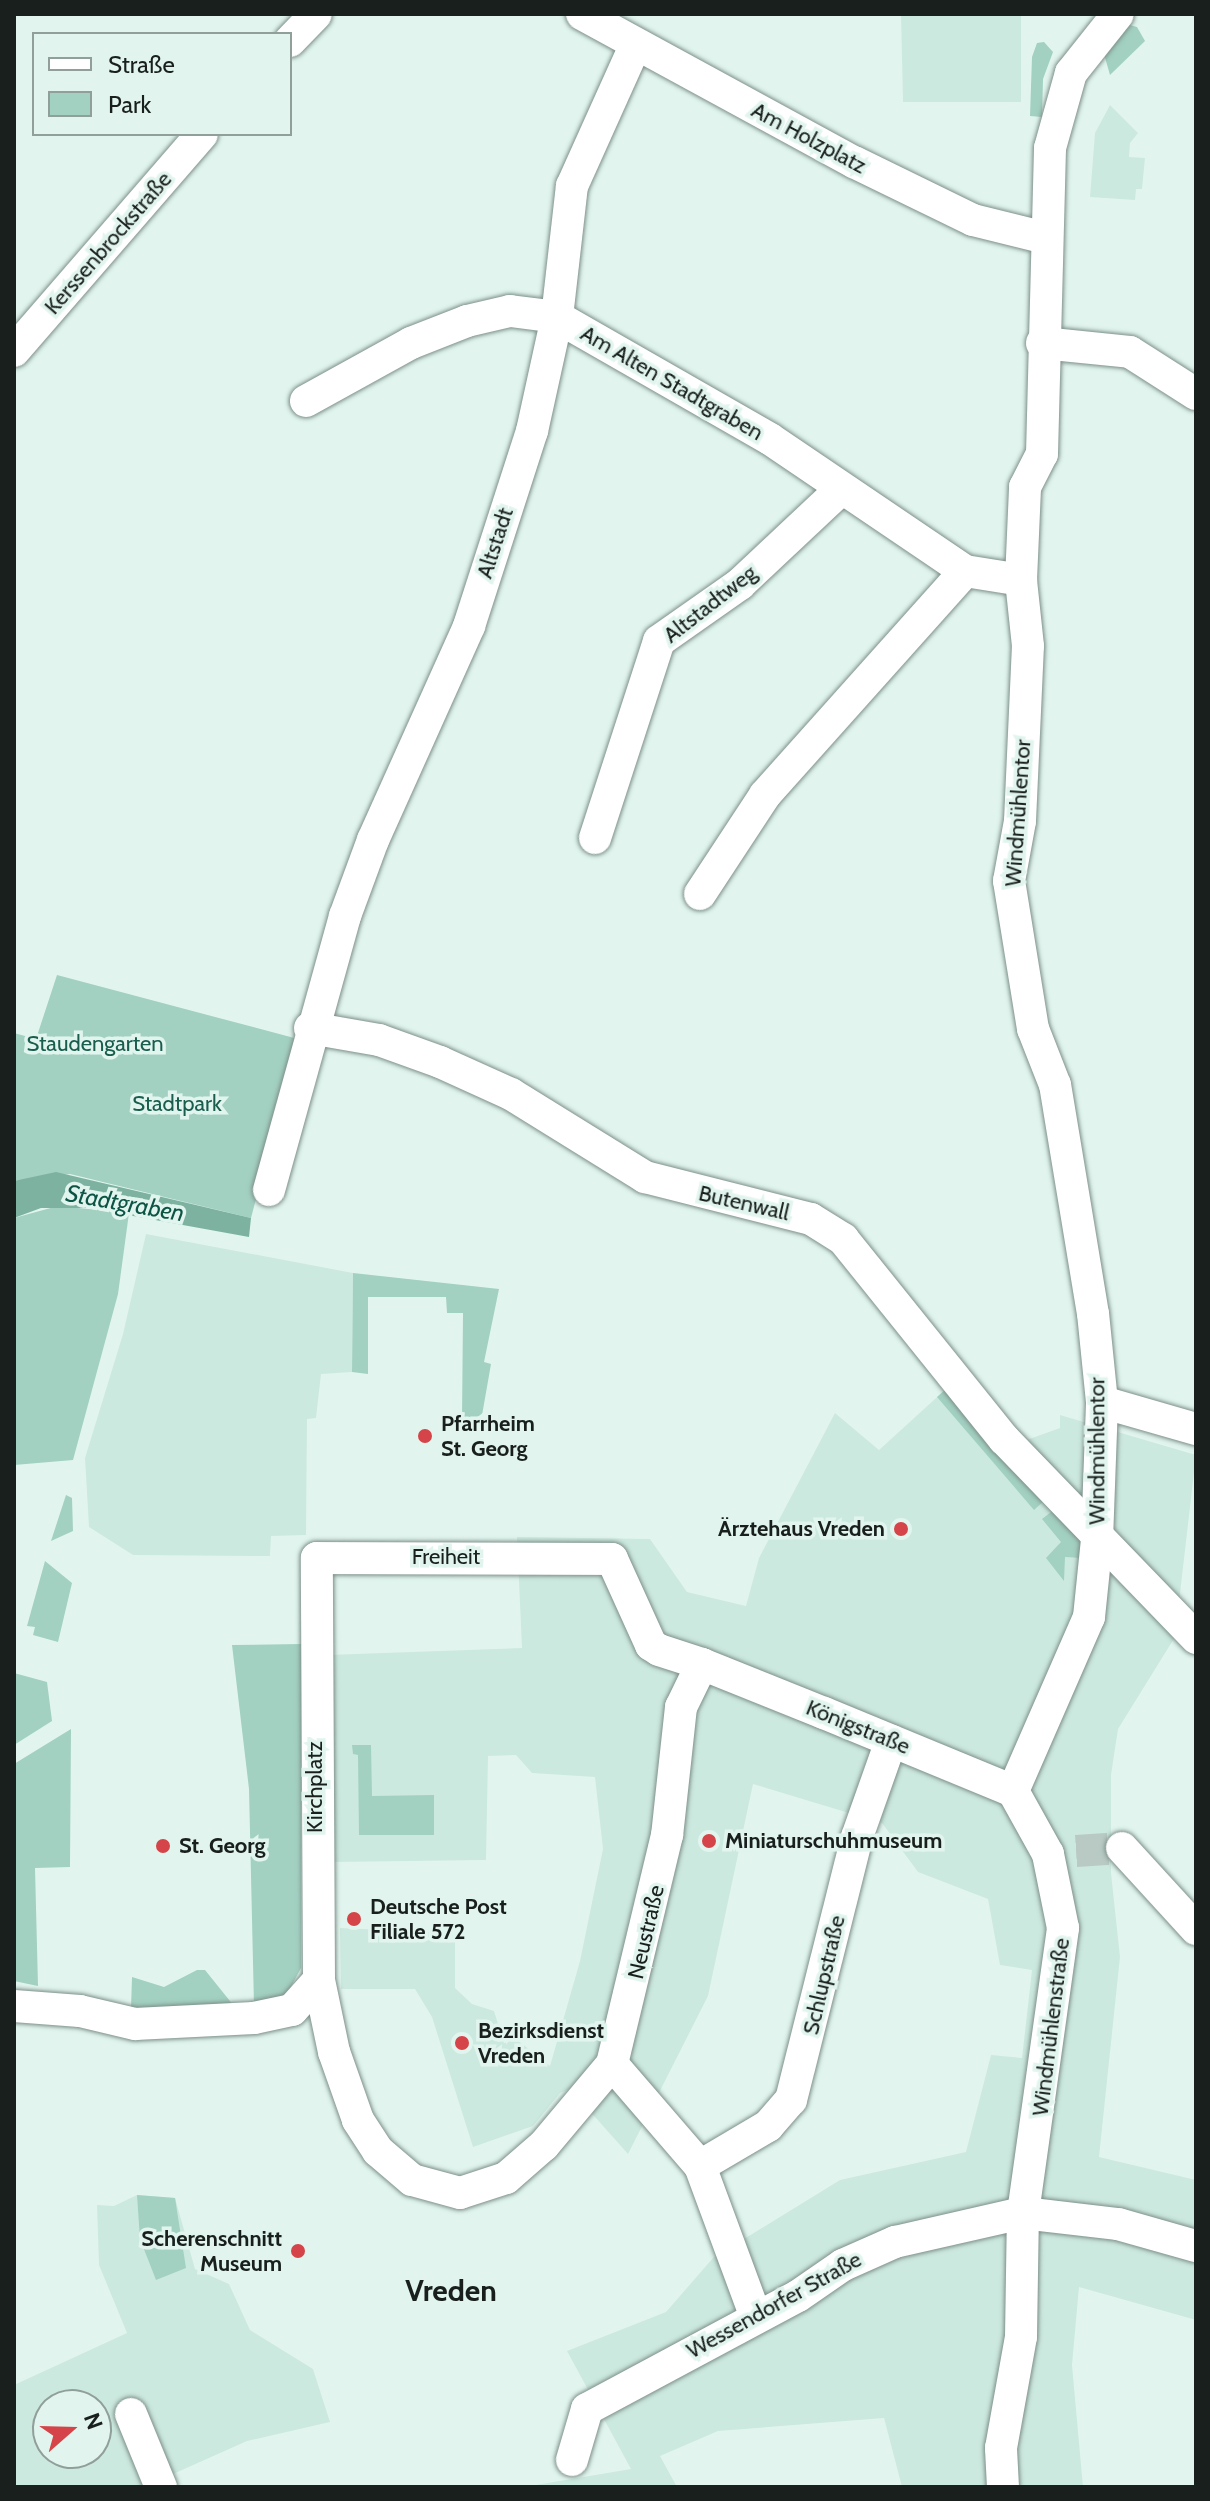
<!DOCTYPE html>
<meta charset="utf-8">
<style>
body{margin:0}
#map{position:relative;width:1210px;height:2501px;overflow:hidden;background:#e1f5ee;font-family:Cabin,sans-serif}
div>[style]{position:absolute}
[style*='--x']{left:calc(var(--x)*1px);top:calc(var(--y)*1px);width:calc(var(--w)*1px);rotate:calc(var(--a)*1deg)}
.built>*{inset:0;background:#cce9df}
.green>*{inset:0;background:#a2d0c1}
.water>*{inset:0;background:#7db2a1}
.minor-tunnel>*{height:32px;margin-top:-16px;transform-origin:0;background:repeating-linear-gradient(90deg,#b9cac4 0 32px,transparent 0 48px)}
.roads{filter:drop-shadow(0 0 2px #7d8f89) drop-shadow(0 0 2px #7d8f89)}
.minor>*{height:32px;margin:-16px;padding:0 16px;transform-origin:16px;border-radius:16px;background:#fff}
.dots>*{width:22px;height:22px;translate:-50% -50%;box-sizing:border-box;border:4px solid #e1f5ee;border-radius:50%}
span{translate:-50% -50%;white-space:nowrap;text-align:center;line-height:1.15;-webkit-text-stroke:7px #e1f5ee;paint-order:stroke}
.street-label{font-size:22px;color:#181f1d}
.park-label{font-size:22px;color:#195d4d}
.poi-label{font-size:22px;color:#181f1d;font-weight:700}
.left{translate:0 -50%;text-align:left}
.right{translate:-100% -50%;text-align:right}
.water-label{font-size:24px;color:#0c5444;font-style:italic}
.district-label{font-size:30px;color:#181f1d;font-weight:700}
.frame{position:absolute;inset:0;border:16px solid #181f1d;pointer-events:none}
.legend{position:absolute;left:32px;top:32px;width:260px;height:104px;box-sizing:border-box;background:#e1f5ee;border:2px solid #919f9a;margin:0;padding:10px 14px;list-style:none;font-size:24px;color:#181f1d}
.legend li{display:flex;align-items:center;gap:16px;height:40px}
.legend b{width:40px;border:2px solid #919f9a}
.north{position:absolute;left:32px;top:2389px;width:80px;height:80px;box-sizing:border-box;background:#e1f5ee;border:2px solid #919f9a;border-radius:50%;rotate:70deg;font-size:22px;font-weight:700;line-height:32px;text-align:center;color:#181f1d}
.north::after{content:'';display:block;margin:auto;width:28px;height:36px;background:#d44448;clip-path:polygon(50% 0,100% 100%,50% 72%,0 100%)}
</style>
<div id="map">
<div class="built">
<i style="clip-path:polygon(901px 14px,1021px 14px,1021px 102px,903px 102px)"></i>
<i style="clip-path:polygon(1110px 105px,1138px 133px,1130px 143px,1129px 157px,1145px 158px,1142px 189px,1136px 189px,1135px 200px,1090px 197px,1095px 133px)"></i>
<i style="clip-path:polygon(146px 1234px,353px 1273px,352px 1372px,321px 1374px,316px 1418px,307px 1419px,306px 1535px,271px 1536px,270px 1556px,133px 1555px,89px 1527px,85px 1458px,123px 1334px)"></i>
<i style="clip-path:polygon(946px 1389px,999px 1450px,1060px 1428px,1060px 1415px,1196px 1455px,1175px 1637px,1118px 1729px,1111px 1775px,1111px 1873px,1120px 1957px,1099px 2157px,1196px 2180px,1196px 2320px,1079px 2287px,1072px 2365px,1083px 2487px,902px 2487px,884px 2418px,718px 2431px,660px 2456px,677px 2487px,524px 2487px,631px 2469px,567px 2351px,666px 2312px,713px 2258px,840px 2180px,966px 2152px,991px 2055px,1022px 2058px,1032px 1970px,1000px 1965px,988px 1899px,918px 1872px,882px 1823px,753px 1784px,708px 1996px,628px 2154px,570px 2089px,560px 2093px,533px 2126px,473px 2147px,432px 2017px,415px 1989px,341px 1989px,340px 1928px,455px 1933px,455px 1988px,472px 2004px,494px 2011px,504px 2043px,516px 2039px,550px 2066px,580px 1961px,603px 1849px,595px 1777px,532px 1773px,516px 1755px,488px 1756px,486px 1860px,332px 1862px,327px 1655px,522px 1648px,517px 1537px,650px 1539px,687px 1592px,746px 1606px,759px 1558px,835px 1413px,879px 1450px)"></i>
<i style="clip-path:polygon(evenodd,137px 2195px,175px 2198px,195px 2269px,229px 2284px,250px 2330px,313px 2369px,330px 2422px,247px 2441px,144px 2487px,14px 2487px,14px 2385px,127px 2333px,99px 2265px,97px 2205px,114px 2206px,137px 2195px,48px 2405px,96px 2405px,96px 2453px,48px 2453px,48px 2405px)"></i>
</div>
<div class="green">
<i style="clip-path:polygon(1126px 24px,1137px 27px,1145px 41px,1110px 75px,1104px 54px)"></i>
<i style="clip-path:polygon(1044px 42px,1053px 52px,1043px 79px,1042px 117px,1030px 116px,1032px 57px,1037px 43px)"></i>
<i style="clip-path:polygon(57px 975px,298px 1039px,251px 1218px,70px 1174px,14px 1181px,14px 1033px,36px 1039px)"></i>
<i style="clip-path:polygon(58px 1206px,129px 1213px,118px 1294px,73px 1460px,14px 1465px,14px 1218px)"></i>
<i style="clip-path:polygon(353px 1273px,499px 1289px,484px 1362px,491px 1364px,481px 1421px,462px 1419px,463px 1313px,447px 1313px,446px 1297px,368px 1297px,368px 1374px,352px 1372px)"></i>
<i style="clip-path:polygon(946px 1389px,1046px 1499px,1034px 1510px,937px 1397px)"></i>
<i style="clip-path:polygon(66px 1495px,72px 1498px,73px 1531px,51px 1541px)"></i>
<i style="clip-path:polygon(1055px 1509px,1083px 1535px,1083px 1558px,1065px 1557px,1064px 1581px,1046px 1558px,1061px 1542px,1042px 1519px)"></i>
<i style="clip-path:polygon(45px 1561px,72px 1583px,58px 1642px,33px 1635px,35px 1627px,27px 1626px)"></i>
<i style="clip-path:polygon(301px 1644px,301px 1968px,287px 1994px,274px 2004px,254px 2006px,249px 1789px,232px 1645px)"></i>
<i style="clip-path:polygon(14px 1673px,47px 1682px,52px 1721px,14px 1745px)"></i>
<i style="clip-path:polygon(71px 1729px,70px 1867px,35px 1868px,38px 1986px,14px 1981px,14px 1764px)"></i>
<i style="clip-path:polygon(352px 1745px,371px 1745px,372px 1796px,434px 1795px,434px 1835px,359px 1835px,358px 1755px,353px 1754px)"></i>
<i style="clip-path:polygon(197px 1970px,205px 1970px,234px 2006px,131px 2008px,132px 1977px,164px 1987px)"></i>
<i style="clip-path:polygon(137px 2195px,175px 2198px,186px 2268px,156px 2280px,140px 2239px)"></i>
</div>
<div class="water">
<i style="clip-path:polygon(56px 1172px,251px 1218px,249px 1237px,89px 1208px,41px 1208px,14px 1218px,14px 1181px)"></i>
</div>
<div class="minor-tunnel">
<i style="--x:1076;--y:1851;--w:46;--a:-3.7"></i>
</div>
<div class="roads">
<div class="minor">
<i style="--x:582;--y:14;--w:310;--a:28.6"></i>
<i style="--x:854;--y:162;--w:132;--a:26"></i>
<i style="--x:973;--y:220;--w:75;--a:13.9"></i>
<i style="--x:290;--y:41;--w:37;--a:-46"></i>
<i style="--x:1042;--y:343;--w:88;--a:5.8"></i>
<i style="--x:1130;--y:352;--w:78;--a:32.5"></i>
<i style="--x:14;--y:351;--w:287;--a:-49.1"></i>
<i style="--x:306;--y:401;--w:120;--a:-28.9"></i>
<i style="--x:411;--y:343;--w:60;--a:-21.4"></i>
<i style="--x:467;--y:321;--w:44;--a:-13.1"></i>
<i style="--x:510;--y:311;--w:47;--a:7.3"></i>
<i style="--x:557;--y:317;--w:245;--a:29.8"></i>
<i style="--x:770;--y:439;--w:235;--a:34.1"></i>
<i style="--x:965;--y:571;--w:57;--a:9.1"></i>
<i style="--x:595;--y:838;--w:207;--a:-72"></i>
<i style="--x:659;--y:641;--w:99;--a:-35.1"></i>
<i style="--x:740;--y:584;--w:139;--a:-43.2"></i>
<i style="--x:700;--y:894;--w:118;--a:-56.7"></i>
<i style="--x:765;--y:795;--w:300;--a:-48.2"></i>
<i style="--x:310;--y:1028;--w:70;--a:9.9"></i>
<i style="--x:379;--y:1040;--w:65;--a:19.8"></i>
<i style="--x:440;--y:1062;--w:78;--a:24.3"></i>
<i style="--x:511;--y:1094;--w:158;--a:31.8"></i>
<i style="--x:645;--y:1177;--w:171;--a:14.2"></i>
<i style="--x:811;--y:1219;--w:38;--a:32"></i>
<i style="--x:843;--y:1239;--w:257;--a:51.2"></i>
<i style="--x:1004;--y:1439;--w:277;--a:46"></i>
<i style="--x:269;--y:1190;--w:284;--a:-74.5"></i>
<i style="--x:345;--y:916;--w:81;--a:-69.8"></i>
<i style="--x:373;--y:840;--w:235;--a:-65.8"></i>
<i style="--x:469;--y:626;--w:205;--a:-72.1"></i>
<i style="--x:532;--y:431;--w:117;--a:-77.6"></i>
<i style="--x:557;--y:317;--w:132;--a:-83.5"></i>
<i style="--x:572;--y:186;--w:154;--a:-65.8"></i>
<i style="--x:1102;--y:1402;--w:98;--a:16"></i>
<i style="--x:702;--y:1664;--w:48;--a:116"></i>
<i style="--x:681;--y:1707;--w:129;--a:96.2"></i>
<i style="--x:667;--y:1835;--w:236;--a:103.5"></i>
<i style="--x:612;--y:2064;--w:106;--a:130"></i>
<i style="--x:544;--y:2145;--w:50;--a:139"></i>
<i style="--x:506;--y:2178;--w:48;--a:161.9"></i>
<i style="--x:460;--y:2193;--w:50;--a:-164.8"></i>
<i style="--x:412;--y:2180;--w:45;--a:-139.5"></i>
<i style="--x:378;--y:2151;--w:37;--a:-123"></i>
<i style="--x:358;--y:2120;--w:72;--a:-109.4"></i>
<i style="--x:334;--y:2052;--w:74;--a:-101.8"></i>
<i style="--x:319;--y:1980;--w:422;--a:-90.3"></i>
<i style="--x:317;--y:1558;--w:295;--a:0.2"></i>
<i style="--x:612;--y:1559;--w:94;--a:65.6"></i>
<i style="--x:651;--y:1645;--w:9;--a:32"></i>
<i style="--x:659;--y:1650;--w:45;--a:18"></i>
<i style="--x:702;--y:1664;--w:131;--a:21.9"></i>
<i style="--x:824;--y:1713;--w:204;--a:22.4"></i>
<i style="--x:1013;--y:1791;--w:190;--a:-66.4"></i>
<i style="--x:1089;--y:1617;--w:77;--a:-84.1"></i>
<i style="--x:1097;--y:1540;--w:138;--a:-87.9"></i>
<i style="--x:1102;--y:1402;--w:88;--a:-95.8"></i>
<i style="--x:1093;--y:1314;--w:232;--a:-99.4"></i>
<i style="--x:1055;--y:1085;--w:60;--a:-111.4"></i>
<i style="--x:1033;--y:1029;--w:150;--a:-99.2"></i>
<i style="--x:1009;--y:881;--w:61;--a:-79.6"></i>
<i style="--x:1020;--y:821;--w:175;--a:-87.4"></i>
<i style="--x:1028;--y:646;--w:66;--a:-96.1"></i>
<i style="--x:1021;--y:580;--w:93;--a:-87.5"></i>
<i style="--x:1025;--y:487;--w:37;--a:-63"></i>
<i style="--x:1042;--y:454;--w:306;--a:-88.5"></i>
<i style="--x:1050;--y:148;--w:78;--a:-74.4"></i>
<i style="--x:1071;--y:73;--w:75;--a:-51.5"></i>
<i style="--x:1122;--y:1848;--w:110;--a:47.6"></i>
<i style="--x:14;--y:2006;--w:66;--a:4.3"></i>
<i style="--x:80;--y:2011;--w:57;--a:13.3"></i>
<i style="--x:135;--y:2024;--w:119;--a:-2.9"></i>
<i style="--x:254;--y:2018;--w:39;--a:-12"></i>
<i style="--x:292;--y:2010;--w:40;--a:-48"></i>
<i style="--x:612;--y:2064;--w:135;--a:49.2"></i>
<i style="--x:700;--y:2166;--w:161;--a:69.7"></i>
<i style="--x:700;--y:2166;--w:79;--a:-30.5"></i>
<i style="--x:768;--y:2126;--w:35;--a:-49"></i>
<i style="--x:791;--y:2100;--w:271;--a:-75.9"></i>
<i style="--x:857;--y:1837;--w:102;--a:-70.5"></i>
<i style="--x:131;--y:2414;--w:79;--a:67.7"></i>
<i style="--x:572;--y:2460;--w:53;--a:-73.6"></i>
<i style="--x:587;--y:2409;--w:239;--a:-28.2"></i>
<i style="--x:798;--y:2296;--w:55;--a:-34.6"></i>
<i style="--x:843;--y:2265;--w:57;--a:-23.9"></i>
<i style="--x:895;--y:2242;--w:131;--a:-12.8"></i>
<i style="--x:1023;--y:2213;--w:96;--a:6.6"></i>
<i style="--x:1118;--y:2224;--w:81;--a:15.8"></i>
<i style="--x:1003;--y:2487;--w:39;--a:-93"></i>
<i style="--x:1001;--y:2448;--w:113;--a:-79.8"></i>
<i style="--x:1021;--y:2337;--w:124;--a:-89.1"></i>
<i style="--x:1023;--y:2213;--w:288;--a:-82"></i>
<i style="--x:1063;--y:1928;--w:76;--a:-101.5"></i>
<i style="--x:1048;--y:1854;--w:72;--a:-119.1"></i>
</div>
</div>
<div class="dots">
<i style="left:425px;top:1436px;background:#d44448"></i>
<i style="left:901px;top:1529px;background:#d44448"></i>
<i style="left:709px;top:1841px;background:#d44448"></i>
<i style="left:163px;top:1846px;background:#d44448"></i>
<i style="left:354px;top:1919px;background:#d44448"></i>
<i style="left:462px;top:2043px;background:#d44448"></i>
<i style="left:298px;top:2251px;background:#d44448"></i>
</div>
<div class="street-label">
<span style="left:809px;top:138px;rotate:28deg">Am Holzplatz</span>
<span style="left:108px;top:243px;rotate:-49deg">Kerssenbrockstraße</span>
<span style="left:672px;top:383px;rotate:30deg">Am Alten Stadtgraben</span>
<span style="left:495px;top:543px;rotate:-72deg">Altstadt</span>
<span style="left:710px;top:604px;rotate:-38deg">Altstadtweg</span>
<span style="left:1018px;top:813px;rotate:-86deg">Windmühlentor</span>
<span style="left:744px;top:1203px;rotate:13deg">Butenwall</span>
<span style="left:1097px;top:1451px;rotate:-90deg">Windmühlentor</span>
<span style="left:446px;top:1557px">Freiheit</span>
<span style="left:858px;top:1727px;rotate:22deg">Königstraße</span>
<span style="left:315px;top:1787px;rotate:-90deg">Kirchplatz</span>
<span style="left:646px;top:1932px;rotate:-77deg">Neustraße</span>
<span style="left:824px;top:1975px;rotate:-77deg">Schlupstraße</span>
<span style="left:1051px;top:2027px;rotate:-83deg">Windmühlenstraße</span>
<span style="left:774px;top:2305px;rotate:-29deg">Wessendorfer Straße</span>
</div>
<div class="park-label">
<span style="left:95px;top:1044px">Staudengarten</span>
<span style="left:177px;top:1104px">Stadtpark</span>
</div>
<div class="poi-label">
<span class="left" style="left:441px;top:1436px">Pfarrheim<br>St. Georg</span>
<span class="right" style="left:885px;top:1529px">Ärztehaus Vreden</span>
<span class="left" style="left:725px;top:1841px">Miniaturschuhmuseum</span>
<span class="left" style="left:179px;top:1846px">St. Georg</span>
<span class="left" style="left:370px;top:1919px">Deutsche Post<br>Filiale 572</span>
<span class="left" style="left:478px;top:2043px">Bezirksdienst<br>Vreden</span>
<span class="right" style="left:282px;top:2251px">Scherenschnitt<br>Museum</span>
</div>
<div class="water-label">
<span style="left:125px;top:1203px;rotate:10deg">Stadtgraben</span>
</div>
<div class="district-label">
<span style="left:451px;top:2291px">Vreden</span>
</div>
<div class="frame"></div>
<ul class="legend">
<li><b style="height:10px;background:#fff"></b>Straße</li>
<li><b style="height:22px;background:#a2d0c1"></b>Park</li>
</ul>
<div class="north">N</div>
</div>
